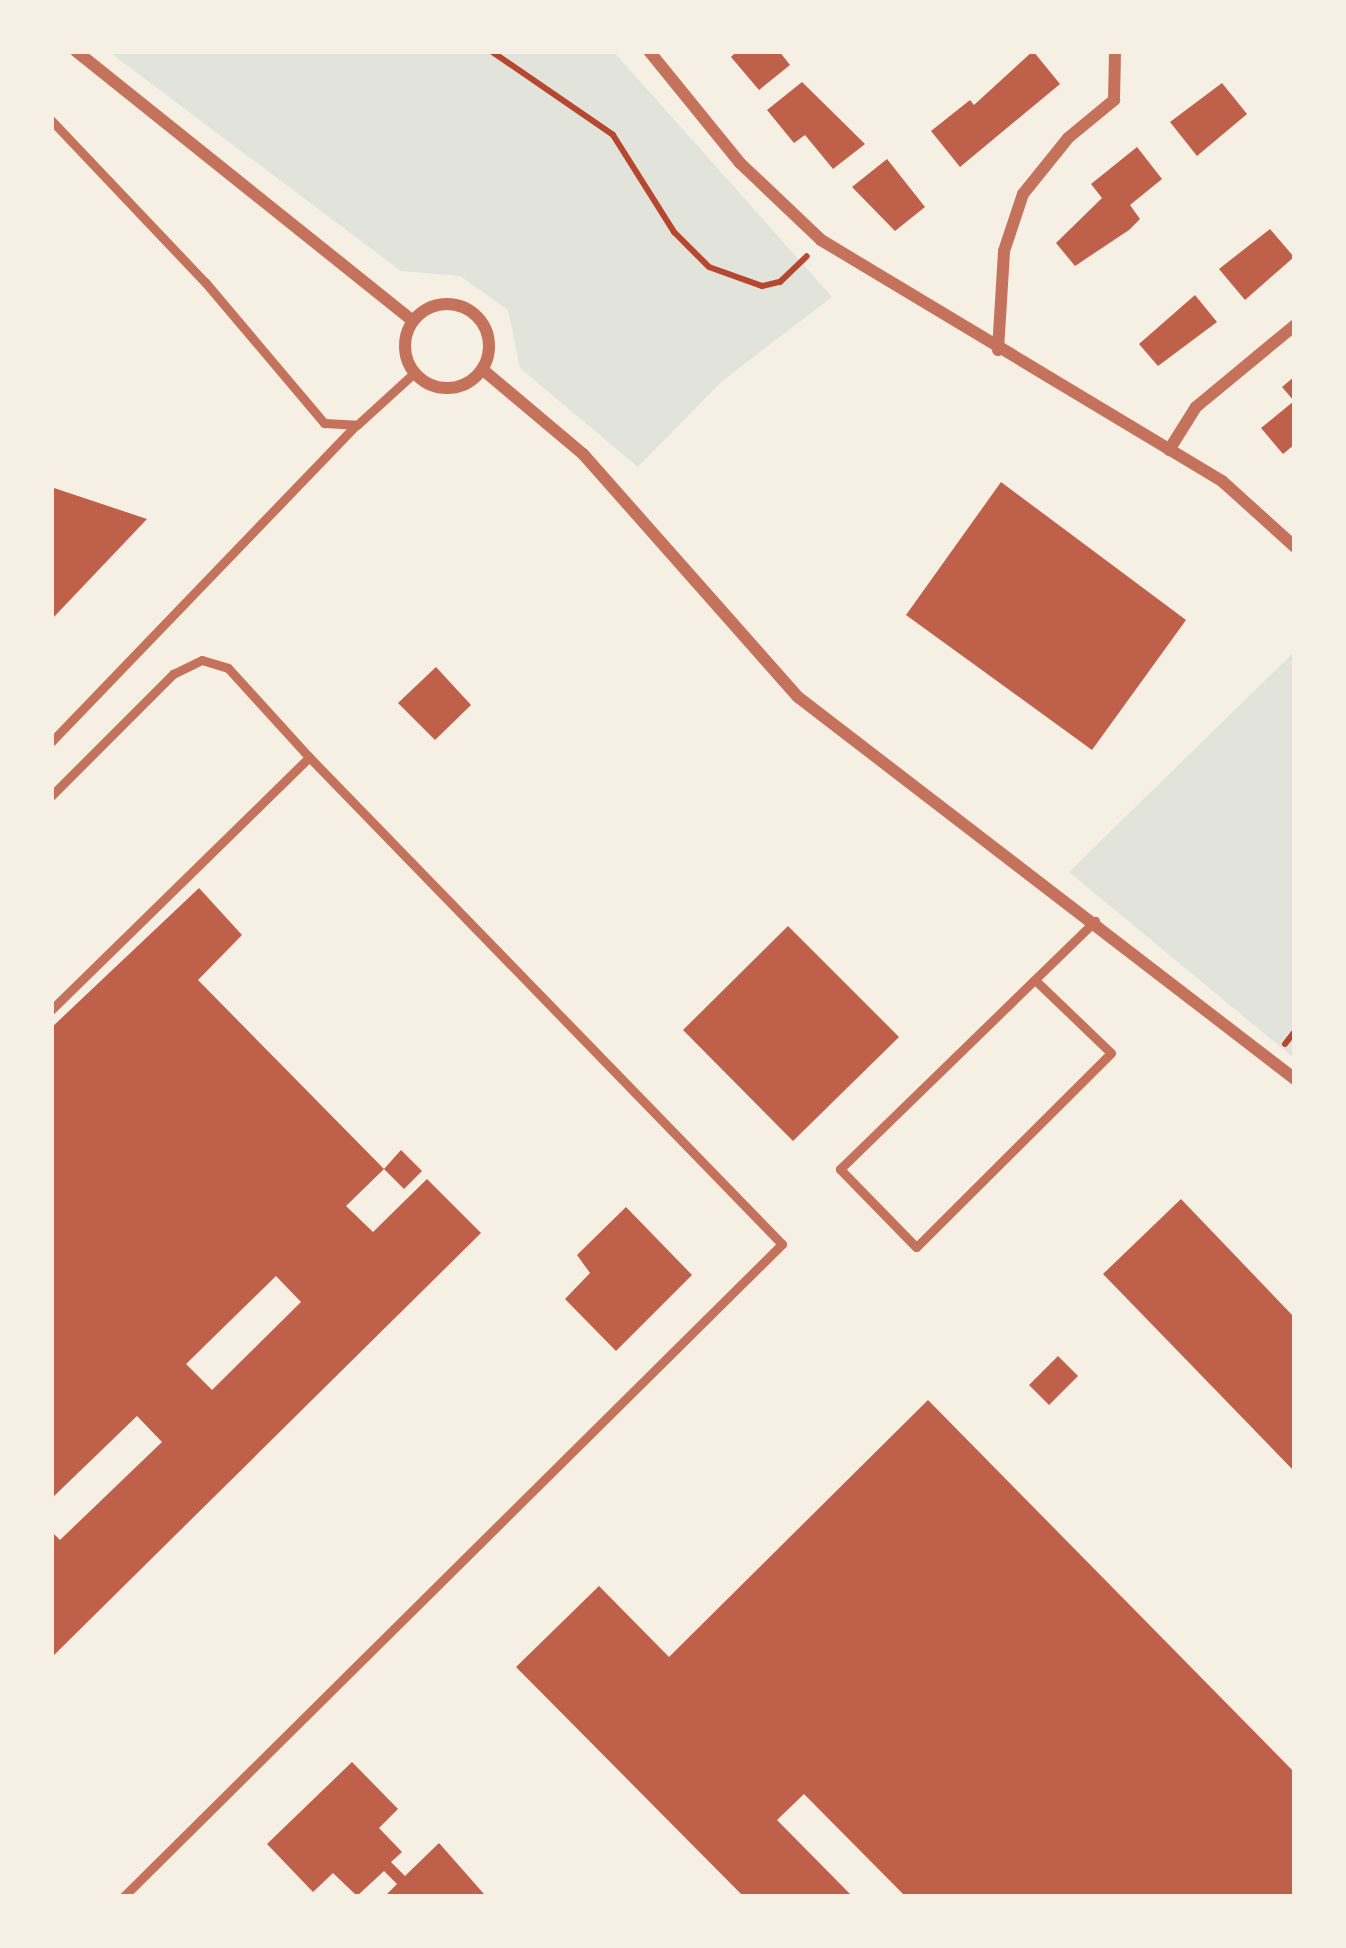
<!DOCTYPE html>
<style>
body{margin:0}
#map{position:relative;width:1346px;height:1948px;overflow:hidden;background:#f6efe4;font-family:Cabin,sans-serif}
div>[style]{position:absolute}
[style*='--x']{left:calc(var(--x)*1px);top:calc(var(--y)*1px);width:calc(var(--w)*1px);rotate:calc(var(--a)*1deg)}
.green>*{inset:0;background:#e2e4dc}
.building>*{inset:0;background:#bf614a}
.path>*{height:6px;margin:-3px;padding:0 3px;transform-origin:3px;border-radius:3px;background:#b5482f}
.service>*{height:9px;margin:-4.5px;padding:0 4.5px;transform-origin:4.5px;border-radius:4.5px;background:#c5725c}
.minor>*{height:12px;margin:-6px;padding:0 6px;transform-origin:6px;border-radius:6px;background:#c5725c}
.minor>.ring{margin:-6px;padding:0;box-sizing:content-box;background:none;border:12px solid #c5725c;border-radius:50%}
span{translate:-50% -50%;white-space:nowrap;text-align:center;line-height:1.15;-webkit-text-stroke:10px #f6efe4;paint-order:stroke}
.frame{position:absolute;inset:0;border:54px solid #f6efe4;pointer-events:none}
</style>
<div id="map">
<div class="green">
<i style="clip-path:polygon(108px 51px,613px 51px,832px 297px,721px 382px,638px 467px,520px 368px,508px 310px,460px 276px,401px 271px)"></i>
<i style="clip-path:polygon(1295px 651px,1295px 1059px,1069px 872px)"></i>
</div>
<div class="building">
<i style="clip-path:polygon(737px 51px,779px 51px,790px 65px,759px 90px,731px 57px)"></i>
<i style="clip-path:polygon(1033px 51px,1060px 84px,960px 167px,931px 131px,970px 100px,974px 105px)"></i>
<i style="clip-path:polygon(802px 82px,865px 144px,833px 169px,805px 135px,794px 143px,767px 110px)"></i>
<i style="clip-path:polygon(1222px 83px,1247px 114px,1197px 156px,1170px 122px)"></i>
<i style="clip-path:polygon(1137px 147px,1162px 179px,1130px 205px,1140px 219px,1129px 230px,1075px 266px,1056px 243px,1102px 198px,1091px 184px)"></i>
<i style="clip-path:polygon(887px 159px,925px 207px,895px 231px,852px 187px)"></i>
<i style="clip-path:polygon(1270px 229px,1294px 257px,1245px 300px,1219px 269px)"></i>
<i style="clip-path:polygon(1195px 295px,1217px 322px,1158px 366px,1139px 344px)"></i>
<i style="clip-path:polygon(1295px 376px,1295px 444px,1283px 454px,1261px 428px,1294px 401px,1282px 387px)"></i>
<i style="clip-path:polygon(1001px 482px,1186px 620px,1092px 750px,906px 615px)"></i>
<i style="clip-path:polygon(51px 487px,147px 519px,51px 620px)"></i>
<i style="clip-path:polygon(436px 667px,471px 705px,435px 740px,398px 703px)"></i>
<i style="clip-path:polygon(evenodd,199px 888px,242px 935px,198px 980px,384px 1169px,401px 1150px,422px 1171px,404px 1189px,384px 1169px,346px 1206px,373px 1232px,427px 1179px,481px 1233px,51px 1658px,51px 1531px,60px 1540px,162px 1442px,137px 1416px,51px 1499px,51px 1028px,199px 888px,276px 1276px,301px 1302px,212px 1390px,186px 1364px,276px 1276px)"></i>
<i style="clip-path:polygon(788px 926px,899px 1037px,793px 1141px,683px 1030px)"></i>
<i style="clip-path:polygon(1181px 1199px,1295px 1318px,1295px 1472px,1103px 1274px)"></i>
<i style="clip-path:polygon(626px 1207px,692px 1275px,616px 1351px,565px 1299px,590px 1273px,577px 1255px)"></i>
<i style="clip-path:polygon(1058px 1356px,1078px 1376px,1049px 1405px,1029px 1385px)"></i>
<i style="clip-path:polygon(928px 1400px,1295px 1773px,1295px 1897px,906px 1897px,804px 1794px,777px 1820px,853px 1897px,744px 1897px,516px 1667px,599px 1586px,669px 1657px)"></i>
<i style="clip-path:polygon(352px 1762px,398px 1809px,379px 1828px,402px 1852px,391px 1862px,405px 1876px,439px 1843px,484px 1894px,384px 1897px,397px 1884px,384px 1871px,357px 1896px,333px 1873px,313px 1892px,267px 1844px)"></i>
</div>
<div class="path">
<i style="--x:491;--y:51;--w:148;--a:34.5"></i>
<i style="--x:613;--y:135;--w:115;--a:57.8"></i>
<i style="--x:674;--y:232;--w:49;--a:45"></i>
<i style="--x:709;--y:267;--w:56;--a:19.7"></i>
<i style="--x:762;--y:286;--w:18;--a:-13"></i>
<i style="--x:780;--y:282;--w:37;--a:-44"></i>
<i style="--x:1285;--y:1044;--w:16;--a:-52"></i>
</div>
<div class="service">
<i style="--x:51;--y:120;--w:224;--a:46.5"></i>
<i style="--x:205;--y:282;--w:185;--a:49.8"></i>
<i style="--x:324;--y:423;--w:33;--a:3"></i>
<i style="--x:357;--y:425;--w:77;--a:-42.4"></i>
<i style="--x:51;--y:742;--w:438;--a:-46.1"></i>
<i style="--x:51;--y:796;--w:173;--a:-45"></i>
<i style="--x:173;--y:674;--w:32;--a:-26"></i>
<i style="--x:202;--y:660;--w:27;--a:17"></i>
<i style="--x:228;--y:668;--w:120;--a:47.7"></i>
<i style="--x:1035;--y:980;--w:105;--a:43.8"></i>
<i style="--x:1111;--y:1053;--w:275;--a:135.1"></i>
<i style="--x:916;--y:1247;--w:109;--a:-134.3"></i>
<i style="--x:840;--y:1169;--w:356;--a:-44.2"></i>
<i style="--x:51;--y:1010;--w:361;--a:-44.4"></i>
<i style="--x:309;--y:757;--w:679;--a:45.84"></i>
<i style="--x:782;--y:1244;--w:928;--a:135.26"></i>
</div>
<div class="minor">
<i style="--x:76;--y:51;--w:432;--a:38.7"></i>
<i style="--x:649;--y:51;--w:144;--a:50.9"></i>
<i style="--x:740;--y:163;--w:112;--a:43.5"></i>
<i style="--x:821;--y:240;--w:468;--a:31"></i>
<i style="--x:1222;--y:481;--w:98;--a:42.1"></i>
<i class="ring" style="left:405px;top:304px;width:72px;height:72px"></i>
<i style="--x:998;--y:350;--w:99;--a:-86.5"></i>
<i style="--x:1004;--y:251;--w:60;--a:-71.6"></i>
<i style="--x:1023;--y:194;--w:72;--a:-51.2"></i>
<i style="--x:1068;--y:138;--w:60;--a:-39.6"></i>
<i style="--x:1114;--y:100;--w:49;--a:-88.8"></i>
<i style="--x:482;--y:369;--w:132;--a:40.1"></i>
<i style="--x:583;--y:454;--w:324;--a:48.5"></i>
<i style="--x:798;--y:697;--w:627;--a:37.55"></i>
<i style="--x:1169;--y:450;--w:51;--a:-57.9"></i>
<i style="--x:1196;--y:407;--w:129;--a:-39.6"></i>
</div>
<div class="frame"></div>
</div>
